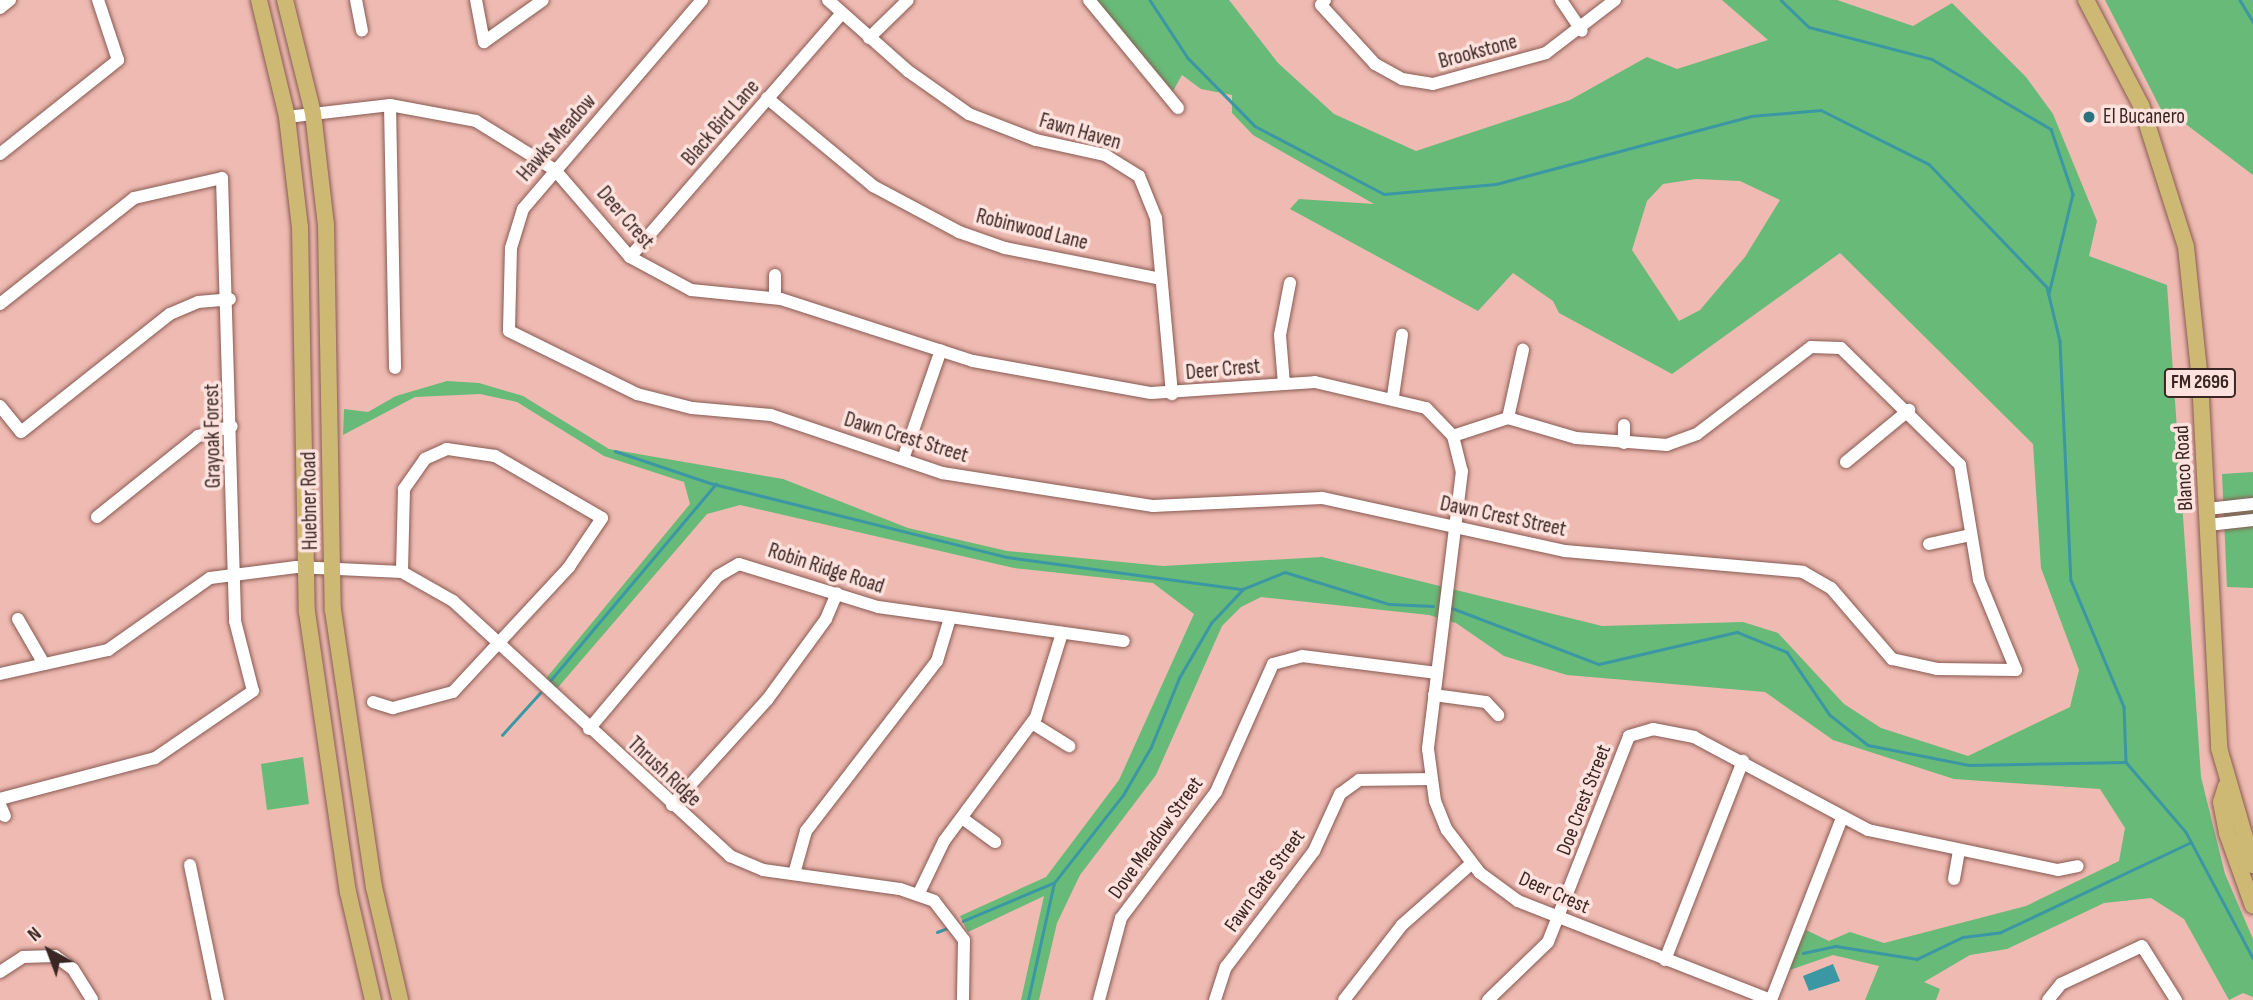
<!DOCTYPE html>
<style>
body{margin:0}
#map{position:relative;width:2253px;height:1000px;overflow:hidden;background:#eebab1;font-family:"Sofia Sans Condensed",sans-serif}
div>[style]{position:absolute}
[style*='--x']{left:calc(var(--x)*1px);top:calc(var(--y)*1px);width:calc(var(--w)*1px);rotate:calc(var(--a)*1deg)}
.green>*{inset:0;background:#68ba78}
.water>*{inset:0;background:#3b97a4}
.stream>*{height:2.5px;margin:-1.25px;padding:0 1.25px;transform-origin:1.25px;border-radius:1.25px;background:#3b97a4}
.roads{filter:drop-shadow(0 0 2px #885a53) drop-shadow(0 0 2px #885a53)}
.minor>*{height:12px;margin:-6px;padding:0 6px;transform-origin:6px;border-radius:6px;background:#fff}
.major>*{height:16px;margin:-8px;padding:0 8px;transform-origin:8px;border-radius:8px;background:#ceb974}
.dots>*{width:19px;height:19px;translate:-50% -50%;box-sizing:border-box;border:4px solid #fde2dd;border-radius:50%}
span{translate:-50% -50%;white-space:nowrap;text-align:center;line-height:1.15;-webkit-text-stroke:7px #fde2dd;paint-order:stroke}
.shield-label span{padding:2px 5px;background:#fde2dd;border:2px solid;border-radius:5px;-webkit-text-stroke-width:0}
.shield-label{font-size:19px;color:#3a2623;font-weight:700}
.street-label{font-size:21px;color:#3a2623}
.poi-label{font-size:21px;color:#3a2623}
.left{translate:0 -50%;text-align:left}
.north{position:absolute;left:14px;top:916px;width:70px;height:70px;-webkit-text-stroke:5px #fde2dd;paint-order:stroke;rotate:319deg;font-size:19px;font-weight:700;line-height:28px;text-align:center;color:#3a2623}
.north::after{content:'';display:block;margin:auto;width:24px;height:32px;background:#3a2623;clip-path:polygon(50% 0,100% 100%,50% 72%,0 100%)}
</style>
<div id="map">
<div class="green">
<i style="clip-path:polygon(evenodd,1095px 0,1229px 0,1278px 63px,1334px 114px,1416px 151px,1570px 100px,1647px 57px,1677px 69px,1768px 40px,1722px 0,1837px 0,1913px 26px,1952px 3px,2026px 77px,2053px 114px,2097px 221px,2089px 256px,2167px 285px,2201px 777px,2225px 874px,2253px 939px,2253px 997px,2243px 993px,2229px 1000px,2184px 919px,2151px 898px,2104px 903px,2007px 949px,1970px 955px,1924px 982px,1940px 989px,1936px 1000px,1865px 1000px,1879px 966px,1833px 955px,1787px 971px,1806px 930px,1829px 941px,1850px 932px,1884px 943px,2026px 906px,2119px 861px,2125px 828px,2100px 789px,1954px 779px,1833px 740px,1765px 692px,1567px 675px,1504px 656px,1456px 623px,1429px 615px,1261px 597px,1241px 607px,1222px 626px,1156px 775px,1080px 875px,1057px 923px,1039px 1000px,1021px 1000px,1044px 896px,968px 932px,960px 916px,1046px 877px,1119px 780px,1194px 614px,1153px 583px,1014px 568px,740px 505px,707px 514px,554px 692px,543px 682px,690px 504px,684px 482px,604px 456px,517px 402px,480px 394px,415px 397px,343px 435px,344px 409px,368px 412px,396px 396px,447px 381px,479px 383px,523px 396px,609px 449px,783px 479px,908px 528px,1007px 551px,1163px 566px,1322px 557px,1602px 626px,1743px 622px,1778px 633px,1844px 704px,1881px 728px,1968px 756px,2070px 707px,2079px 670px,2041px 568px,2033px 444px,1840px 253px,1672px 374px,1559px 313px,1553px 301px,1513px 273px,1478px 311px,1290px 209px,1299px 199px,1374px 204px,1253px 135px,1232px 113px,1232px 95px,1201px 89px,1182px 75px,1173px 91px,1095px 0,1696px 179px,1740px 181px,1780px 200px,1745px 257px,1700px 310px,1679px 321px,1632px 250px,1647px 201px,1663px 184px,1696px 179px)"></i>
<i style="clip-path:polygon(2105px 0,2253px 0,2253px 175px,2183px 122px,2169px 125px)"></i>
<i style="clip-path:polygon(2253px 472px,2253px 588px,2227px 587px,2222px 474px)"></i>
<i style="clip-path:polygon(303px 757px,309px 804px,267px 810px,261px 764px)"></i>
</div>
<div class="water">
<i style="clip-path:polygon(1833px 964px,1840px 981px,1809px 991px,1803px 976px)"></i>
</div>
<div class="stream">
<i style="--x:1150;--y:0;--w:69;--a:56.8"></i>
<i style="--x:1188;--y:58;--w:95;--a:45.4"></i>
<i style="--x:1255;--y:126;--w:146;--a:27.8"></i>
<i style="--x:1384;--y:194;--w:112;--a:-5.1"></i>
<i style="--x:1496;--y:184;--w:264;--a:-14.9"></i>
<i style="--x:1751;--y:116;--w:70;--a:-4.9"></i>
<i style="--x:1821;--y:110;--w:121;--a:26.6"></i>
<i style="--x:1929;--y:164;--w:170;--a:46.2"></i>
<i style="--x:2047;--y:287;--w:56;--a:76.5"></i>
<i style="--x:2060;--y:341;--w:239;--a:87.4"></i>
<i style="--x:2071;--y:580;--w:138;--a:67.3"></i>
<i style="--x:2124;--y:707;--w:55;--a:87.9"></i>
<i style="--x:2126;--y:762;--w:92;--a:49.4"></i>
<i style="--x:2186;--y:832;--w:143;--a:62"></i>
<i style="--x:1781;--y:0;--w:39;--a:44"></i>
<i style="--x:1809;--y:27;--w:127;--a:14.6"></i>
<i style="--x:1932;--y:59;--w:138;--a:30.5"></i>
<i style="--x:2051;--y:129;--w:69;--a:71.3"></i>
<i style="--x:2073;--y:194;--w:103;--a:103.5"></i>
<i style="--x:2240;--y:0;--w:26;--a:59"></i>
<i style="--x:615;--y:451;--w:100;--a:18.6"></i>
<i style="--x:710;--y:483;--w:306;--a:14"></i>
<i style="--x:1007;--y:557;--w:237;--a:7.8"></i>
<i style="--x:1452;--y:608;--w:157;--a:20.9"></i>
<i style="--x:1599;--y:664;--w:142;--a:-13.1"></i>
<i style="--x:1737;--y:632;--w:54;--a:21.8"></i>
<i style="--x:1787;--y:652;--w:76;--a:55.7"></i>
<i style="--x:1830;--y:715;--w:48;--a:38.3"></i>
<i style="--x:1868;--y:745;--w:103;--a:11.2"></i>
<i style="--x:1969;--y:765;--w:157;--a:-1.1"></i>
<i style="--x:549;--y:682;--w:259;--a:-49.9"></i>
<i style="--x:502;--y:735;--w:57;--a:-47.9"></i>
<i style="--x:963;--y:921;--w:98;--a:-22.9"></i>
<i style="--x:937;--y:932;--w:14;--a:-21"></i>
<i style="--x:1803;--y:953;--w:34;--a:-12"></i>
<i style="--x:1836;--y:946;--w:82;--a:9.1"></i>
<i style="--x:1917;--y:959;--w:51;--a:-25.6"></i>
<i style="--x:1963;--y:937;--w:38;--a:-7"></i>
<i style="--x:2001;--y:932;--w:210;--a:-25.3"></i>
<i style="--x:1028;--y:1000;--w:120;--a:-77.5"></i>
<i style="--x:1054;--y:883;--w:112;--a:-51.9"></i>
<i style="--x:1123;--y:795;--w:56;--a:-59.7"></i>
<i style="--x:1151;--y:747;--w:74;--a:-67.9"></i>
<i style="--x:1179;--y:678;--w:64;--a:-59.8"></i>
<i style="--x:1211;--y:623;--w:47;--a:-46.7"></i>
<i style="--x:1243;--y:589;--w:45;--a:-22"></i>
<i style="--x:1285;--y:572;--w:109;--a:17.1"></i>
<i style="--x:1389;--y:604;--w:44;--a:2.6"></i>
</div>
<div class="roads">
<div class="minor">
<i style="--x:356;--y:0;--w:31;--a:79"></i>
<i style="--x:476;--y:0;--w:43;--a:79.2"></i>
<i style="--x:484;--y:42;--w:72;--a:-35.4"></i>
<i style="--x:702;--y:0;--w:275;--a:130.6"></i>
<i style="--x:523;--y:209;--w:41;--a:107.1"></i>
<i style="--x:511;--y:248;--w:83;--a:91.4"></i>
<i style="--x:509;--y:331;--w:143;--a:26.2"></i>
<i style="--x:637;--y:394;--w:57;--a:14.3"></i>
<i style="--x:692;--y:408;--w:79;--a:5.1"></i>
<i style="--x:771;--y:415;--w:181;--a:18.7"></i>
<i style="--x:942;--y:473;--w:214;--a:8.9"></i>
<i style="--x:1153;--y:506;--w:169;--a:-2.7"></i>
<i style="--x:1322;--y:498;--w:249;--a:12.3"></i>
<i style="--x:1565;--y:551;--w:239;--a:5"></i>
<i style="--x:1803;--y:572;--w:32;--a:30"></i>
<i style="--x:1831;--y:588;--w:94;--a:49.3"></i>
<i style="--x:1892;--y:659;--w:46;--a:12.5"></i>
<i style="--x:1937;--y:669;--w:79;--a:0.7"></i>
<i style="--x:2016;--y:670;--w:97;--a:-112.3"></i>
<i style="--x:1979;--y:580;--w:117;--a:-99.4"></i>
<i style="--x:1960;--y:465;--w:167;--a:-135.5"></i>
<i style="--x:1841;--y:348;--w:30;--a:-178"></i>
<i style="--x:1811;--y:347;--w:143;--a:142.7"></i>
<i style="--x:1697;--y:434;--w:32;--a:160"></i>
<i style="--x:1667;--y:445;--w:91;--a:-175.6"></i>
<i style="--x:1576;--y:438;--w:71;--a:-163.6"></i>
<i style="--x:1508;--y:418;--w:58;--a:161.9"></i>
<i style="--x:828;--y:0;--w:107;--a:41.6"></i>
<i style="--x:908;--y:71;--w:75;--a:35.2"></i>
<i style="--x:969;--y:114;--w:72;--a:21.2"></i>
<i style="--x:1036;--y:140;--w:71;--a:12.3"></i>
<i style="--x:1105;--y:155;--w:40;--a:32"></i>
<i style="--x:1139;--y:176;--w:45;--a:68"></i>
<i style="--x:1156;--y:218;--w:177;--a:84.8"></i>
<i style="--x:1089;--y:0;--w:140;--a:50.5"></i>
<i style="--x:1325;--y:0;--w:6;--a:129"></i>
<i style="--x:1321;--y:5;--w:80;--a:47.5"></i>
<i style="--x:1375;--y:64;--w:31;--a:29"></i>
<i style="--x:1402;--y:79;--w:31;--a:9"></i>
<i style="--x:1433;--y:84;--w:117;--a:-15.3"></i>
<i style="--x:1546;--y:53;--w:87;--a:-37.5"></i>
<i style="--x:1561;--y:0;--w:37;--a:56"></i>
<i style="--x:0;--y:8;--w:13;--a:-39"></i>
<i style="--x:869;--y:38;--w:54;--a:-44.3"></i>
<i style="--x:767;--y:98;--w:138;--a:39.7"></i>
<i style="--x:873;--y:186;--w:98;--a:28.1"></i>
<i style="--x:959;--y:232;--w:49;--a:19.2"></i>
<i style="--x:1005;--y:248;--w:159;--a:11.2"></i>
<i style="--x:390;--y:105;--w:263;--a:88.9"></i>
<i style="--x:287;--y:117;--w:104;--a:-6.6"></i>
<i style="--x:390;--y:105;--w:87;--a:10.5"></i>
<i style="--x:476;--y:121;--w:93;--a:31.8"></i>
<i style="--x:555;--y:170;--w:115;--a:49.2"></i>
<i style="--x:630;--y:257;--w:69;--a:28.4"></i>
<i style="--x:691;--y:290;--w:90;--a:5.7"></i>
<i style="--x:781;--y:299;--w:202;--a:17.9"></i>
<i style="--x:973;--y:361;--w:181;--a:10.2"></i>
<i style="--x:1151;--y:393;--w:164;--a:-3.8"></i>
<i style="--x:1315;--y:382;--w:114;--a:13.2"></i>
<i style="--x:1426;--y:408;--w:39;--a:46"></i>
<i style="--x:1453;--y:436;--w:36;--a:76"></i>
<i style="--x:1462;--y:471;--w:280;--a:97"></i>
<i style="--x:1428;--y:749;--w:52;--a:82.3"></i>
<i style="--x:1435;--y:801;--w:31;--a:68"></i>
<i style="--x:1447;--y:830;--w:54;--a:52.5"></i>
<i style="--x:1480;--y:873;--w:47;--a:36.4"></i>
<i style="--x:1518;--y:901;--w:272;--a:21.4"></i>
<i style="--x:0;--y:154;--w:151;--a:-38.5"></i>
<i style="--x:118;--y:60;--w:63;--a:-108.4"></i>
<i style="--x:630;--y:257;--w:322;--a:-49"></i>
<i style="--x:775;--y:298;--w:23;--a:-90"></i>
<i style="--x:0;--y:304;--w:171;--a:-38.3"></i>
<i style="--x:134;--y:198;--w:90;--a:-12.8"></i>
<i style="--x:222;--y:178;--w:443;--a:88.3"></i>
<i style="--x:235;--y:621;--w:72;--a:75.6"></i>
<i style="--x:253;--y:691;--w:119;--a:145.6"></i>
<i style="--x:155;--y:758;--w:160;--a:165.2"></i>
<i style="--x:1284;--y:384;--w:49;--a:-94.7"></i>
<i style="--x:1280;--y:335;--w:53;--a:-79.1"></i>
<i style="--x:1393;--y:396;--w:62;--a:-81.6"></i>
<i style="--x:0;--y:406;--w:33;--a:51"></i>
<i style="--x:21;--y:432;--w:190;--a:-38.4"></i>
<i style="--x:170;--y:314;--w:30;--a:-23"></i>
<i style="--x:198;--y:302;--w:32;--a:-5"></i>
<i style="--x:1508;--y:418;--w:70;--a:-77.6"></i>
<i style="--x:1624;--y:443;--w:18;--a:-90"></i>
<i style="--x:903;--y:459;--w:115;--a:-70.8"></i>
<i style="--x:1846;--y:462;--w:82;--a:-39.5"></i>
<i style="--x:2207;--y:509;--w:46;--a:-6.2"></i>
<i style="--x:97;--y:517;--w:129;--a:-38.7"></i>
<i style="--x:198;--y:436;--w:35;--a:-16"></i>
<i style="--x:2208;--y:525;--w:45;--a:-6.3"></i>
<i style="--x:1929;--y:544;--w:43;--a:-12.1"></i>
<i style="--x:18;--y:619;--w:52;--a:60"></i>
<i style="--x:0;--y:674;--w:111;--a:-12.5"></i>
<i style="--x:108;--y:650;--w:125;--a:-35.2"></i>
<i style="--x:210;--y:578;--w:87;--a:-7.3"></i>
<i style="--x:296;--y:567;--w:106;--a:2.7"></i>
<i style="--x:402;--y:572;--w:59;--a:29.6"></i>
<i style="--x:453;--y:601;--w:377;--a:42.6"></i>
<i style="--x:730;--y:856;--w:36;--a:23"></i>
<i style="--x:763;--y:870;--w:138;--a:7.9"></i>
<i style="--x:900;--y:889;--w:36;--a:19"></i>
<i style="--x:934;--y:901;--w:49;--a:52.4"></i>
<i style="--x:964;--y:940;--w:60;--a:91"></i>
<i style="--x:1434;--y:695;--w:52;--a:7.7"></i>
<i style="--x:1486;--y:702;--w:18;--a:47"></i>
<i style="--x:373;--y:702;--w:21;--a:17"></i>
<i style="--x:393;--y:708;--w:62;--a:-14.9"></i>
<i style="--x:453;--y:692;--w:171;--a:-47.1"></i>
<i style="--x:569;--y:567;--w:59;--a:-56"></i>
<i style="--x:602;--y:518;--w:124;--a:-149.9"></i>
<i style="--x:495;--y:456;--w:49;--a:-171.7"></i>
<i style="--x:447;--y:449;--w:24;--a:156"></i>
<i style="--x:425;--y:459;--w:37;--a:125"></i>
<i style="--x:404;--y:489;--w:83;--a:91.4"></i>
<i style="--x:1032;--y:723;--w:44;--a:31.9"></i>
<i style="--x:589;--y:729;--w:200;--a:-49.9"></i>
<i style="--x:718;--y:576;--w:24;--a:-30"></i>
<i style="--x:739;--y:564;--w:145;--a:17.2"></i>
<i style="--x:878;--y:607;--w:248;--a:7.9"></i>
<i style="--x:0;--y:805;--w:12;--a:66"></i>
<i style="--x:672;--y:805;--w:142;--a:-47.9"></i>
<i style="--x:767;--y:700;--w:100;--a:-53.9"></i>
<i style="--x:826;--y:619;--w:28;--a:-67"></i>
<i style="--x:962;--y:818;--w:41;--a:36"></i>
<i style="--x:190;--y:865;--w:138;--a:78.3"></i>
<i style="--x:794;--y:874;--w:45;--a:-74.4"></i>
<i style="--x:806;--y:831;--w:215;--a:-52.4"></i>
<i style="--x:937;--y:661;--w:45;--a:-73.2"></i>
<i style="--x:1954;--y:879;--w:28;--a:-80"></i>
<i style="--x:919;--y:893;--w:58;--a:-64.3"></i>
<i style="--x:944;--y:841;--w:154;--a:-53.4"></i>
<i style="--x:1036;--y:717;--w:88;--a:-72.8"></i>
<i style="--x:1665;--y:960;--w:214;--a:-68.6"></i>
<i style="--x:0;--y:972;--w:27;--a:-33"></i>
<i style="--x:23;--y:957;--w:32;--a:-2"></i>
<i style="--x:55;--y:956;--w:22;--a:36"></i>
<i style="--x:73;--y:969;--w:36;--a:58"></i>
<i style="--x:1099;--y:1000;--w:85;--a:-75"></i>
<i style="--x:1121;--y:918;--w:158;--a:-53"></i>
<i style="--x:1216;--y:792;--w:140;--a:-66"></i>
<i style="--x:1273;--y:664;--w:30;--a:-15"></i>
<i style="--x:1302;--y:656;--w:136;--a:7.2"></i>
<i style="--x:1215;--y:1000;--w:35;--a:-72"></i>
<i style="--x:1226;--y:967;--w:146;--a:-52.8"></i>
<i style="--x:1314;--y:851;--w:63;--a:-65.5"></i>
<i style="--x:1340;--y:794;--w:24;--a:-36"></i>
<i style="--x:1359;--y:780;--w:71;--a:-0.8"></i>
<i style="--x:1344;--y:1000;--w:95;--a:-52.3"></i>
<i style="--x:1402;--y:925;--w:92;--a:-41.5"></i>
<i style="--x:1488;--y:1000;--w:83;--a:-44"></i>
<i style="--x:1548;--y:942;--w:221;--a:-68.5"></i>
<i style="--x:1629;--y:736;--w:25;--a:-16"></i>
<i style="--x:1653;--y:729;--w:42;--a:11"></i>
<i style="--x:1694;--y:737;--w:197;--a:28.1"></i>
<i style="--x:1868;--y:830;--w:194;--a:11.9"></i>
<i style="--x:2058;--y:870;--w:20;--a:-11"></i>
<i style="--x:1771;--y:1000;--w:193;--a:-68.7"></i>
<i style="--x:2048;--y:1000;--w:21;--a:-51"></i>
<i style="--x:2061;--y:984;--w:89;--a:-25.1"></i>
<i style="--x:2142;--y:946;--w:64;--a:57.8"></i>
</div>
<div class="major">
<i style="--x:259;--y:0;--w:120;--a:76.5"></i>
<i style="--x:287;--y:117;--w:111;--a:83.3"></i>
<i style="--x:300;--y:227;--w:385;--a:89"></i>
<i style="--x:307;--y:612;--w:283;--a:81.7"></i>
<i style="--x:348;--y:892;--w:111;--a:77"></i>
<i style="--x:285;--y:0;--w:116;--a:76.1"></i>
<i style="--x:313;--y:113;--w:113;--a:83.4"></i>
<i style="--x:326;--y:225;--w:385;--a:89"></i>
<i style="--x:333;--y:610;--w:280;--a:81.6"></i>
<i style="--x:374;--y:887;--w:116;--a:77"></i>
<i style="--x:2086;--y:0;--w:119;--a:62.4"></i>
<i style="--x:2141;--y:105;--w:149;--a:72.4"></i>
<i style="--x:2186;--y:247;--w:134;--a:84"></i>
<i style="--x:2200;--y:380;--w:368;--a:87"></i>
<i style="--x:2219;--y:748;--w:122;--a:73.8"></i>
<i style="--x:2226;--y:786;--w:17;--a:107"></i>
<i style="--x:2221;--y:802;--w:32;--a:79"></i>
<i style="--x:2227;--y:833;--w:77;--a:70.4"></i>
</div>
</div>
<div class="dots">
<i style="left:2089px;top:117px;background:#2a727c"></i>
</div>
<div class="shield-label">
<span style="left:2200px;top:383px">FM 2696</span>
</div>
<div class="street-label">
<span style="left:1478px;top:52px;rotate:-15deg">Brookstone</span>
<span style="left:721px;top:123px;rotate:-49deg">Black Bird Lane</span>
<span style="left:1080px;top:132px;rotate:16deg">Fawn Haven</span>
<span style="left:557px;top:138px;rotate:-49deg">Hawks Meadow</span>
<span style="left:625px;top:218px;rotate:49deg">Deer Crest</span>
<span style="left:1032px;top:230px;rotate:14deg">Robinwood Lane</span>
<span style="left:1223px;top:370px;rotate:-5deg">Deer Crest</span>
<span style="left:213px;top:436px;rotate:-91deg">Grayoak Forest</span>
<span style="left:906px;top:438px;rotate:17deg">Dawn Crest Street</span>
<span style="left:2184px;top:468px;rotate:-93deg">Blanco Road</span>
<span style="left:310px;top:501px;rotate:-91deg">Huebner Road</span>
<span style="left:1503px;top:517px;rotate:12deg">Dawn Crest Street</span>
<span style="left:826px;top:569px;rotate:18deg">Robin Ridge Road</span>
<span style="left:664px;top:772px;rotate:43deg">Thrush Ridge</span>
<span style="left:1584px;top:800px;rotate:-69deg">Doe Crest Street</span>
<span style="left:1156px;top:838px;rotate:-54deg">Dove Meadow Street</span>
<span style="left:1265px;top:881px;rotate:-54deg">Fawn Gate Street</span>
<span style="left:1554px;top:893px;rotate:24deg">Deer Crest</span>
</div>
<div class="poi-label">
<span class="left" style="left:2103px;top:117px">El Bucanero</span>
</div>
<div class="north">N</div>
</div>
